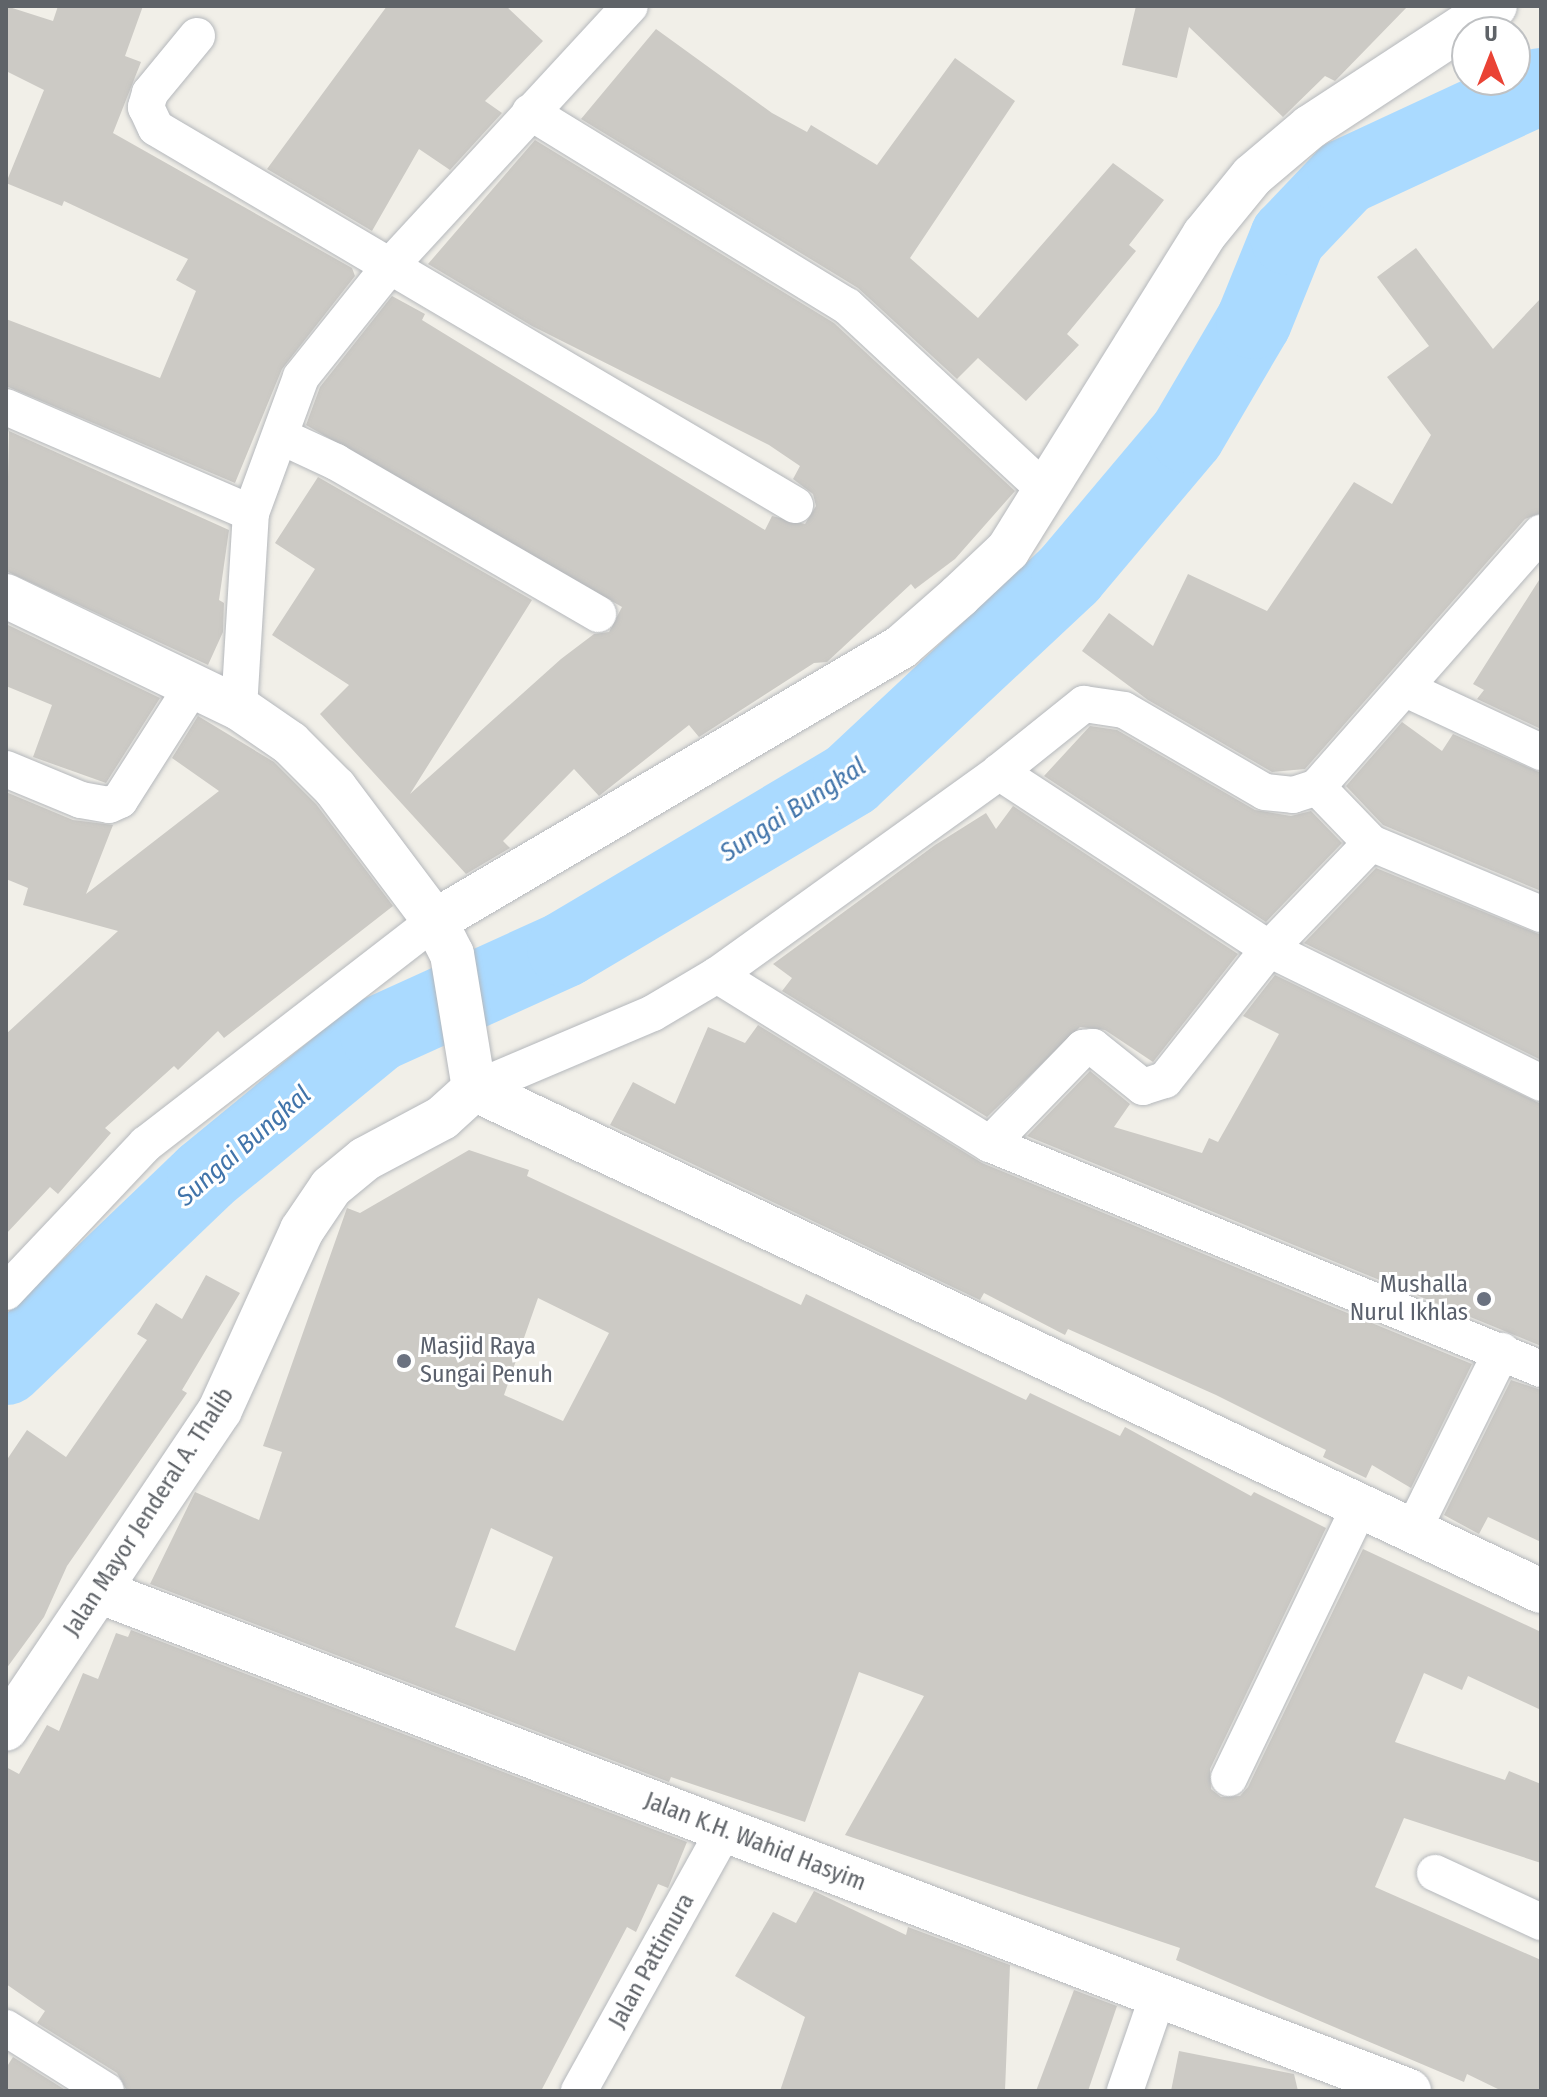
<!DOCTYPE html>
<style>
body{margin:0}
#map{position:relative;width:1547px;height:2097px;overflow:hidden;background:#f1efe8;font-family:"Fira Sans Condensed",sans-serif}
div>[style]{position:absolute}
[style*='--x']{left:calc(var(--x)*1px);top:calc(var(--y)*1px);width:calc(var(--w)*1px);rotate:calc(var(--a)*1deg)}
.river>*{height:76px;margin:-38px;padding:0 38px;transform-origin:38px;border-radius:38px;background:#aadaff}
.building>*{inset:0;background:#cccac5}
.roads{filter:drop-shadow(0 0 2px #b5b8bc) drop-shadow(0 0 2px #b5b8bc)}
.minor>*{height:36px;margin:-18px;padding:0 18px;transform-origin:18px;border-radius:18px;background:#fff}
.tertiary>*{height:44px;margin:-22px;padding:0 22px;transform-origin:22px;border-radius:22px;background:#fff}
.secondary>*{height:44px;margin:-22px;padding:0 22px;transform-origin:22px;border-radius:22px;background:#fff}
.dots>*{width:22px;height:22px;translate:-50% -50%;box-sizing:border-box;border:4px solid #fff;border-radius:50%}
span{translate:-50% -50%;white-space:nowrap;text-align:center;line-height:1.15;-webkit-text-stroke:6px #fff;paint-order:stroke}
.worship-label{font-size:24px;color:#5b616d}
.right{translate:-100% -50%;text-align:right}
.left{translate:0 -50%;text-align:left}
.street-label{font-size:24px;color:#5f6368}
.water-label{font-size:26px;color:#4174aa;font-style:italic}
.frame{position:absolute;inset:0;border:8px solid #5f6368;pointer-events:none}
.north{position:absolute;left:1451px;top:16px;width:80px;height:80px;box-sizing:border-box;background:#fff;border:2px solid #bfc1c3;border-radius:50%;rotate:0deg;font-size:22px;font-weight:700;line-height:32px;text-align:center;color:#5f6368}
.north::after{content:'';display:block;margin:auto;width:28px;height:36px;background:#ea4335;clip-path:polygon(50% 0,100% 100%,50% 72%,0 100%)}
</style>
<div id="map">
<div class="river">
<i style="--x:6;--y:1367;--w:276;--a:-43.8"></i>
<i style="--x:205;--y:1176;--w:224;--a:-39.4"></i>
<i style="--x:378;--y:1034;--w:205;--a:-24.4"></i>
<i style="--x:565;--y:949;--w:333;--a:-30.7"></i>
<i style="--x:851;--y:779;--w:299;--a:-43.1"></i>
<i style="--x:1069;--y:575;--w:183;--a:-49.9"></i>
<i style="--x:1187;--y:435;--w:132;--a:-59.6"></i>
<i style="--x:1254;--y:321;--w:91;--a:-68"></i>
<i style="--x:1288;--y:237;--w:83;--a:-46.5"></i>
<i style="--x:1345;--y:177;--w:216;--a:-24.9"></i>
</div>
<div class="building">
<i style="clip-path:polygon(6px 6px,53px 21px,58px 6px,143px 6px,125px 56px,141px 62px,113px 133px,352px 268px,355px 276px,282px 369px,235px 483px,6px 386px,6px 319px,160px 378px,196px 291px,176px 280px,188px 259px,64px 201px,62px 206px,6px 183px,44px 90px,6px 71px)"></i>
<i style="clip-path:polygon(387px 6px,506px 6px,543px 41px,485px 101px,502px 113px,450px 170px,419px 149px,372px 231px,267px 169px)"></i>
<i style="clip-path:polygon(1136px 6px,1408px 6px,1335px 81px,1325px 76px,1283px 117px,1189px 27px,1177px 78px,1122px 65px)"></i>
<i style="clip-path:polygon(656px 29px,772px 113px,807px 132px,811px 125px,877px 165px,955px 58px,1015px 101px,910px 258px,978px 318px,1113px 163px,1164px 200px,1129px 245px,1136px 251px,1067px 334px,1079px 345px,1026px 401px,978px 358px,957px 379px,858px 288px,581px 119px)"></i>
<i style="clip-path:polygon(535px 140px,834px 323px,1015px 491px,955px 559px,915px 589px,911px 584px,827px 662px,814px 663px,699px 737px,689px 725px,599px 796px,574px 769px,503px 841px,510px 848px,466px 874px,320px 714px,349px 685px,272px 635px,315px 569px,275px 543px,318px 477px,532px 600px,410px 794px,561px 659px,594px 634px,609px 632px,622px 607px,306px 425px,320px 387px,392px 296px,425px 314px,422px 320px,765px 530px,772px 516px,805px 524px,816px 506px,813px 494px,793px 479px,800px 466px,769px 445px,532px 326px,428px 264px)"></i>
<i style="clip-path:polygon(1416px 248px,1493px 349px,1541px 298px,1541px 513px,1525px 519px,1305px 769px,1272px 772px,1148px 700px,1082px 651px,1109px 613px,1153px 646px,1188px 574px,1267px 611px,1354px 482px,1392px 504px,1431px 435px,1387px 377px,1429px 346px,1377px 277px)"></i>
<i style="clip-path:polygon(9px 431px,229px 530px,219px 600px,224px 603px,223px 632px,208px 665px,6px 571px)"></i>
<i style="clip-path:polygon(1541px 577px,1541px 729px,1477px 699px,1484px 690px,1473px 684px)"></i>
<i style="clip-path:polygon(6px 624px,160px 698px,106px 783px,33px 757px,52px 705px,6px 686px)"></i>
<i style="clip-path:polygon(198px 716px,274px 762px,316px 804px,393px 906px,224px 1038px,218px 1031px,178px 1070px,174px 1066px,105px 1128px,111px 1133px,58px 1194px,50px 1187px,6px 1234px,6px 1034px,118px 931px,23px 905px,28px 888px,6px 879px,6px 792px,73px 820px,113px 825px,86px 894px,219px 791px,172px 758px)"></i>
<i style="clip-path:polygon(1402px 722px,1442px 751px,1453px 734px,1541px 773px,1541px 891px,1383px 825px,1346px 786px)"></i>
<i style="clip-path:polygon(1090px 726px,1117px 730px,1255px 810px,1291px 816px,1311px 811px,1342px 843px,1266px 922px,1044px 776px)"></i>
<i style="clip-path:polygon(1013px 806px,1238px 954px,1153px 1062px,1105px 1030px,1080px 1027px,987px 1117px,782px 991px,792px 978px,773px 964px,935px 845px,986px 813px,996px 829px)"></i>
<i style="clip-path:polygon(1376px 868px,1541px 935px,1541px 1060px,1304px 943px)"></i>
<i style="clip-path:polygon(1275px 975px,1541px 1104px,1541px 1346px,1027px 1136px,1090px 1071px,1130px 1104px,1114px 1127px,1202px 1153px,1209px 1138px,1218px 1142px,1279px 1034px,1243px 1016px)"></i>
<i style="clip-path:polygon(758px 1025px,982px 1163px,1472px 1364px,1411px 1488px,1372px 1465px,1366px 1478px,1323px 1457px,1326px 1450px,1216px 1395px,1068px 1329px,1065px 1335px,984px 1293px,980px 1300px,610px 1125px,633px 1082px,675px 1104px,708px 1027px,745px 1043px)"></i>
<i style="clip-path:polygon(evenodd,469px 1150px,529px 1170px,527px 1176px,801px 1305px,806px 1294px,1026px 1400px,1030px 1393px,1120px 1436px,1125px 1427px,1251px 1496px,1254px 1492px,1326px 1528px,1210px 1769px,1211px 1789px,1221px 1797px,1240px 1796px,1248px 1787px,1363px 1549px,1541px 1632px,1541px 1710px,1468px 1676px,1462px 1690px,1424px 1673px,1395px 1742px,1505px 1780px,1509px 1771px,1541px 1784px,1541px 1863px,1404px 1818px,1375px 1887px,1541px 1960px,1541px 2091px,1502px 2091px,1467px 2074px,1464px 2082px,1176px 1960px,1180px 1948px,845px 1835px,924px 1696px,859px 1672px,805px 1822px,671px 1777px,669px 1782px,150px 1584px,195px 1492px,259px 1520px,282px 1452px,263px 1446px,347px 1208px,360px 1213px,469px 1150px,538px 1298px,609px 1333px,563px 1421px,504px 1395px,538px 1298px,469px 1150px,491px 1528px,553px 1557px,515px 1651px,455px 1627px,491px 1528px)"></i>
<i style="clip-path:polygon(206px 1275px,240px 1293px,182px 1390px,187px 1393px,67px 1566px,44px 1617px,6px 1669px,6px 1461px,27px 1430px,66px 1457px,147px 1340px,137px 1334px,156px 1303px,182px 1319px)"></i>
<i style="clip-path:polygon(1511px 1380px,1541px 1390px,1541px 1542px,1488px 1517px,1479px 1534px,1444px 1515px)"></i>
<i style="clip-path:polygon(131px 1630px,687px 1842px,668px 1888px,658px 1884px,636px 1932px,627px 1927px,541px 2091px,127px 2091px,117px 2073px,37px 2023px,45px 2011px,6px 1984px,6px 1767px,19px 1774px,47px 1725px,59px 1731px,83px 1673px,98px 1679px,116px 1633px,128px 1637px)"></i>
<i style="clip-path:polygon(814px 1891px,906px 1935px,908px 1927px,1010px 1965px,1005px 2091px,780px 2091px,805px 2017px,735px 1976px,773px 1912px,796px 1923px)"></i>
<i style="clip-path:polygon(1074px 1990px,1117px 2006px,1088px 2091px,1036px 2091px)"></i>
<i style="clip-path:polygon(1179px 2051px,1294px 2074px,1298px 2091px,1171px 2091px)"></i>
<i style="clip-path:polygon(13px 2057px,67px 2091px,6px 2091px,6px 2068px)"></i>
</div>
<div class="roads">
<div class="minor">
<i style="--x:197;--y:36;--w:74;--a:129.5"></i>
<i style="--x:150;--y:93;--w:15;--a:106"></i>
<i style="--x:146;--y:107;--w:23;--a:65"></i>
<i style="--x:156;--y:128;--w:742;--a:30.54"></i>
<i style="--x:530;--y:112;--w:372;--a:31.5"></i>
<i style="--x:847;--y:306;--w:272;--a:42.9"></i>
<i style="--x:6;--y:407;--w:267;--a:23.4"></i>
<i style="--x:280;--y:436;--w:62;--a:24.9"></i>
<i style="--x:336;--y:462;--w:303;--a:30.1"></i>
<i style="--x:1408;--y:690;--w:147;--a:25"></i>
<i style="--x:239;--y:708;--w:195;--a:-86.5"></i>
<i style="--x:251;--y:513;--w:145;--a:-69.8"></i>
<i style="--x:301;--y:377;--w:141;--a:-51.3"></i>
<i style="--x:389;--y:267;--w:355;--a:-47.3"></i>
<i style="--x:6;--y:769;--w:81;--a:22.5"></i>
<i style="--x:81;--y:800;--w:28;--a:10"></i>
<i style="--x:109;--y:805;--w:12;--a:-24"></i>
<i style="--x:120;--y:800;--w:138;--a:-57.5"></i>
<i style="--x:999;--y:772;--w:323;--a:33.2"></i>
<i style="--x:1269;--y:949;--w:303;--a:26.2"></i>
<i style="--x:1317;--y:787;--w:78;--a:46"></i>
<i style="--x:1371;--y:843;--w:184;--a:22.7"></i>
<i style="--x:717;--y:975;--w:321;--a:31.8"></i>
<i style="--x:990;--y:1144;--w:595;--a:22.21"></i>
<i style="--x:474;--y:1089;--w:194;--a:-23"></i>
<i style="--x:653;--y:1013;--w:74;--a:-30.7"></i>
<i style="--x:717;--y:975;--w:347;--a:-35.7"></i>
<i style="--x:999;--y:772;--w:109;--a:-38.7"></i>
<i style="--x:1084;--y:704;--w:40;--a:8.5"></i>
<i style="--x:1124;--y:710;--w:163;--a:30.2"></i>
<i style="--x:1265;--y:792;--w:28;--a:6"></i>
<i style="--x:1293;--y:795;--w:25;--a:-18"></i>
<i style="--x:1317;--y:787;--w:339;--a:-48.6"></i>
<i style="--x:990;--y:1144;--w:134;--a:-45.9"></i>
<i style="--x:1083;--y:1048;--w:10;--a:-6"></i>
<i style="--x:1093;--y:1047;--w:64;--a:38.7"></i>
<i style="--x:1143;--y:1087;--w:23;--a:-18"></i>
<i style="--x:1165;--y:1080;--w:167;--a:-51.6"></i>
<i style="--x:1269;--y:949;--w:147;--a:-46.1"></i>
<i style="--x:6;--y:1292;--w:204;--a:-46.6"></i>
<i style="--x:146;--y:1144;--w:365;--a:-37.7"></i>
<i style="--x:1413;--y:1530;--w:200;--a:-63.6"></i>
<i style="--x:1229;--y:1778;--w:302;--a:-64.3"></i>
<i style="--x:1435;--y:1873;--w:117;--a:24.8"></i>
<i style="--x:6;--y:2028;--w:118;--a:32.2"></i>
<i style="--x:579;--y:2091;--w:298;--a:-60.9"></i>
<i style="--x:1125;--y:2091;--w:104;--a:-70.9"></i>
</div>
<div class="tertiary">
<i style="--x:474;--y:1089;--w:1179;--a:25.2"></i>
<i style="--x:101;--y:1592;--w:1400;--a:20.88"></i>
</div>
<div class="secondary">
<i style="--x:6;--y:596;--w:259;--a:25.7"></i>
<i style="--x:239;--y:708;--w:62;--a:34.5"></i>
<i style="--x:290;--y:743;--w:64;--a:45"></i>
<i style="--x:335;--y:788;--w:166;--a:53.1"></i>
<i style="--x:435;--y:921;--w:37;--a:63"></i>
<i style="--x:452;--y:954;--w:137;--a:80.7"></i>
<i style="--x:474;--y:1089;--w:43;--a:137.8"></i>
<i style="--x:442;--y:1118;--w:87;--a:152"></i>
<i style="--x:365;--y:1159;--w:44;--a:140.5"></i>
<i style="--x:331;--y:1187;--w:52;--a:124"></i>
<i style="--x:302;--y:1230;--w:198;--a:114.5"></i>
<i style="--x:220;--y:1410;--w:384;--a:123.9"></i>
<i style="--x:435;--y:921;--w:541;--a:-30.45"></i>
<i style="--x:901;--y:647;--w:77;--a:-41.3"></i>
<i style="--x:959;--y:596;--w:67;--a:-43.2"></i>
<i style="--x:1008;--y:550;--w:371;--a:-58.1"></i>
<i style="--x:1204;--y:235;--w:76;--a:-50.9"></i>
<i style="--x:1252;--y:176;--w:76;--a:-40.2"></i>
<i style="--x:1310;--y:127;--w:221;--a:-33.2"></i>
</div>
</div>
<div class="dots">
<i style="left:1484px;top:1299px;background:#6b7280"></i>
<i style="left:404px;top:1361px;background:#6b7280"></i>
</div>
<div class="worship-label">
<span class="right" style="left:1468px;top:1299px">Mushalla<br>Nurul Ikhlas</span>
<span class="left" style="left:420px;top:1361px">Masjid Raya<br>Sungai Penuh</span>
</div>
<div class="street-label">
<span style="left:149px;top:1512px;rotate:-57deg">Jalan Mayor Jenderal A. Thalib</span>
<span style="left:755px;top:1842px;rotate:21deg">Jalan K.H. Wahid Hasyim</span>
<span style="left:652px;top:1961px;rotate:-61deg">Jalan Pattimura</span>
</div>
<div class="water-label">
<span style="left:793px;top:810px;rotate:-33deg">Sungai Bungkal</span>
<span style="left:244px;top:1146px;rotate:-41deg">Sungai Bungkal</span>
</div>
<div class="frame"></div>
<div class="north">U</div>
</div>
